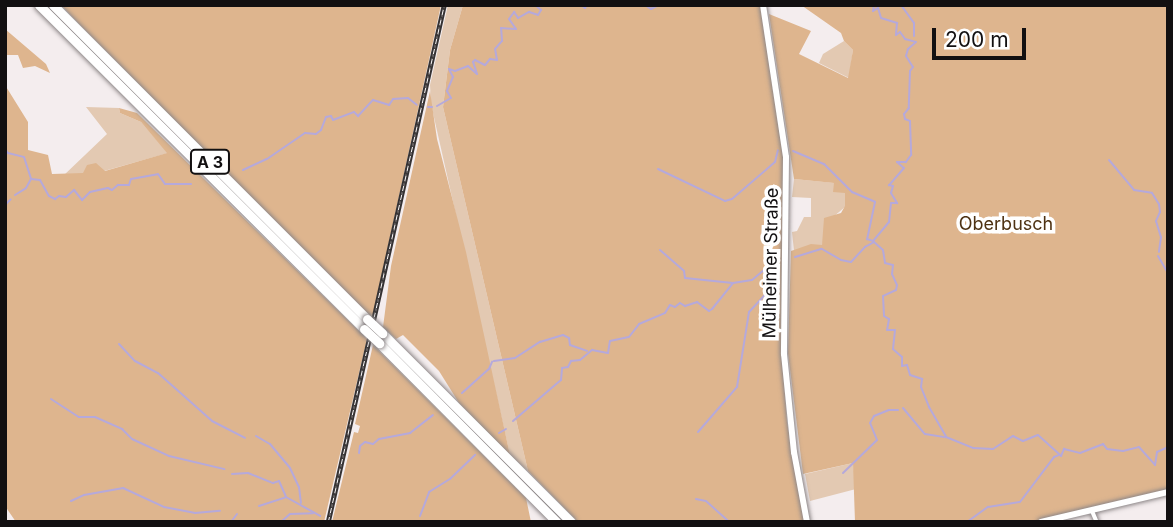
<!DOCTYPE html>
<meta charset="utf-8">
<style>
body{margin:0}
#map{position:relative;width:1173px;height:527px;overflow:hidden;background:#f4edee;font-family:Inter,sans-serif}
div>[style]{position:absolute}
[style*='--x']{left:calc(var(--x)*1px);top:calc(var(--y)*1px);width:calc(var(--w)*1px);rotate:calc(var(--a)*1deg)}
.green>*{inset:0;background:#e3c9b2}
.forest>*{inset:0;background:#deb58e}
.stream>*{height:2px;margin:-1px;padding:0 1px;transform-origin:1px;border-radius:1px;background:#b5a9db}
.roads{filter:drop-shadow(0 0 2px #8d8788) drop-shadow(0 0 2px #8d8788)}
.street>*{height:3.5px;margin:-1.75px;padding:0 1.75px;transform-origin:1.75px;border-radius:1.75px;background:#fff}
.secondary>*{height:6px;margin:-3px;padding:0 3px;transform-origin:3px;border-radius:3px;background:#fff}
.highway>*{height:9px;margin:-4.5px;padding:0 4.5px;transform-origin:4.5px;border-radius:4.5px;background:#fff}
.rail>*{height:4.5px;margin-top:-2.25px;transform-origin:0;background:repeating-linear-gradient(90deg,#fff 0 5px,#353233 0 10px);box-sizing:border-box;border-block:2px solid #353233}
.bridges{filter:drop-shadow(0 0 2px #8d8788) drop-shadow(0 0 2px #8d8788)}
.highway-bridge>*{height:9px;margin:-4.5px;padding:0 4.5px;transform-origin:4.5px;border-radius:4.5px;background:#fff}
span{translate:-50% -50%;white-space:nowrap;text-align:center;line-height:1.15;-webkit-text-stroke:7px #fff;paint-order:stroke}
.shield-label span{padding:2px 5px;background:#fff;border:2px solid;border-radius:5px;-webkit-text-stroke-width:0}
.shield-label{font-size:16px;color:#121011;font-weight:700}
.park-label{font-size:18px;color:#4e3213}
.street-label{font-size:18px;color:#121011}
.frame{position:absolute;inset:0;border:7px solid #121011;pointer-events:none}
.scale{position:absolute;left:932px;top:28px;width:94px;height:32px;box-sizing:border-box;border:4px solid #121011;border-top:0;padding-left:9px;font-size:21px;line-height:24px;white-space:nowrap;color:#121011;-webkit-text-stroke:5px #fff;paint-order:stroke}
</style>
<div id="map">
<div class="green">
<i style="clip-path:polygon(448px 5px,463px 5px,450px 50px,443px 107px,528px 471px,510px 455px,431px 104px,430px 85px)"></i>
<i style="clip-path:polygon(844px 41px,853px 50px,849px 78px,819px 63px,823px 54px)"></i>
<i style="clip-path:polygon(86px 107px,119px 108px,120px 113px,141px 122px,168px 153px,104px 171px,63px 176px,107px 134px)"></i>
<i style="clip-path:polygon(794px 179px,835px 183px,845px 192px,845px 207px,833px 217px,822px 245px,794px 251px,792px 232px,797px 231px,804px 217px,811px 217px,811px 198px,792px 197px)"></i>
<i style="clip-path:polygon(853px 463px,856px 489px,810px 501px,805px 474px)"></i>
</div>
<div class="forest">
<i style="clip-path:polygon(61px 5px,441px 5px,372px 319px,81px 26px)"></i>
<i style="clip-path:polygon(463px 5px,761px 5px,784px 156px,782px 354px,787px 422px,805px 522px,578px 522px,528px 471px,443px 107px,450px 50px)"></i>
<i style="clip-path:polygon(801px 5px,1168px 5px,1168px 490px,1030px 522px,855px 522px,853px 463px,803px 474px,788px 353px,791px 251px,811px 244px,822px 245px,824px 218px,841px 213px,845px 206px,845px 193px,833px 192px,834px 183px,794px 179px,769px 14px,811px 31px,799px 54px,848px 78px,853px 50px,844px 41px,841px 33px)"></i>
<i style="clip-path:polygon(5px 29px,46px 64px,50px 73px,35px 66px,23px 68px,18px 55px,5px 55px)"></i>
<i style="clip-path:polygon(5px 85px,28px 122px,28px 150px,48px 155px,52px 174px,83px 173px,87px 165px,96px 163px,105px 171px,167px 153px,141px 122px,120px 113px,119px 108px,137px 113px,367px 339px,324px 522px,16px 522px,5px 506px)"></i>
<i style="clip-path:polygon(430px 91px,437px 139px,466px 252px,510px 455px,459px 403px,439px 371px,403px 335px,396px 339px,383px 327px,391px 266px)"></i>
<i style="clip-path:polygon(373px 345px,526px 498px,531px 522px,332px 522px,354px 432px,358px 433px,360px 426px,355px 424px)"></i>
</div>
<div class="stream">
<i style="--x:547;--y:5;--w:5;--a:0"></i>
<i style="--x:570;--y:5;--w:3;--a:0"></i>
<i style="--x:581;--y:5;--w:5;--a:37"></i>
<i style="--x:585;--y:8;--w:4;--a:-56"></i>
<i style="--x:645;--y:5;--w:7;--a:34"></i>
<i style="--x:651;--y:9;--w:9;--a:-27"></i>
<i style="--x:874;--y:5;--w:6;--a:99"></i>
<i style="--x:873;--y:11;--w:6;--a:-31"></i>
<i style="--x:878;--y:8;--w:10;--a:73"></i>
<i style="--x:881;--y:18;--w:17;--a:17"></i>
<i style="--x:897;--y:23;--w:12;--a:95"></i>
<i style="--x:896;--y:35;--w:5;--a:-37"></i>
<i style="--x:900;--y:32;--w:9;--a:54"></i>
<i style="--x:905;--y:39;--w:11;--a:15"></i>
<i style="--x:916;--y:42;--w:11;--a:139"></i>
<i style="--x:908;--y:49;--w:7;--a:106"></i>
<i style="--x:906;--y:56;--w:13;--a:58"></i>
<i style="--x:913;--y:67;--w:5;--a:127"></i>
<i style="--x:910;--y:71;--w:37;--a:92"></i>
<i style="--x:909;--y:108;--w:8;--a:130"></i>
<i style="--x:904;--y:114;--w:5;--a:79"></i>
<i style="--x:905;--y:119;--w:5;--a:22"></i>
<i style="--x:910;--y:121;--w:34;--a:88"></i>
<i style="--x:911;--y:155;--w:9;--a:126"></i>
<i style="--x:906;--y:162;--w:9;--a:180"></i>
<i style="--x:897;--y:162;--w:9;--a:41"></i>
<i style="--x:904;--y:168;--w:23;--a:131"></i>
<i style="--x:889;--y:185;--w:4;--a:14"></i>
<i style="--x:893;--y:186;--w:7;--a:106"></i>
<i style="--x:891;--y:193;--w:12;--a:59"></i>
<i style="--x:897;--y:203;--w:6;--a:180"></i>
<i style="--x:891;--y:203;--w:19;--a:96"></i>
<i style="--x:889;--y:222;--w:25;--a:130"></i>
<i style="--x:873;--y:241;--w:13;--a:42"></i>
<i style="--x:883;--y:250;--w:13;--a:81"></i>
<i style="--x:885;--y:263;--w:8;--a:14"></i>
<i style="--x:893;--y:265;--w:9;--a:96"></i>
<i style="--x:892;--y:274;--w:12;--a:66"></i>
<i style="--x:897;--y:285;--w:5;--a:101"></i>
<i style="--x:896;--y:290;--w:14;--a:155"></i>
<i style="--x:883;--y:296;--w:20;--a:87"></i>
<i style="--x:884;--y:316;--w:6;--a:31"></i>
<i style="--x:889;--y:319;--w:11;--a:100"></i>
<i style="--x:887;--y:330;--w:8;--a:0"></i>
<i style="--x:895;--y:330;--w:19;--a:96"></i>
<i style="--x:893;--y:349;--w:12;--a:42"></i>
<i style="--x:902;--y:357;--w:9;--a:90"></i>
<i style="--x:902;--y:366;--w:5;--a:-11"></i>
<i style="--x:907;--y:365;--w:10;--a:73"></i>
<i style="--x:910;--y:375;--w:13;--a:18"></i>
<i style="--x:922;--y:379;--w:8;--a:97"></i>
<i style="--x:921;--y:387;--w:22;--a:68"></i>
<i style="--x:929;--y:407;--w:34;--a:60"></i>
<i style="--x:946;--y:437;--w:29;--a:22"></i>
<i style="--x:973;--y:448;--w:20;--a:3"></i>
<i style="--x:993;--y:449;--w:24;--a:-33"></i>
<i style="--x:1013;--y:436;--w:11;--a:27"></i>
<i style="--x:1023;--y:441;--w:16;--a:-22"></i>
<i style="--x:1038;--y:435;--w:31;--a:42"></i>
<i style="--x:1061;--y:456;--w:8;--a:-67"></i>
<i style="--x:1064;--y:449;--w:16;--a:14"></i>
<i style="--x:1080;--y:453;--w:25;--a:-21"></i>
<i style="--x:1103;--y:444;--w:6;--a:51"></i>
<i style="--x:1107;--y:449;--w:16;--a:7"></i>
<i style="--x:1123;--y:451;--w:16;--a:-14"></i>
<i style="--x:1139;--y:447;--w:24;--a:48"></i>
<i style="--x:1155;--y:465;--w:13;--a:-81"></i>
<i style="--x:1157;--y:452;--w:12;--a:-24"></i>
<i style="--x:901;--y:5;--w:22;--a:54"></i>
<i style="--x:914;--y:23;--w:13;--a:90"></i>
<i style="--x:437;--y:106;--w:16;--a:-30"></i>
<i style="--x:451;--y:98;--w:8;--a:-120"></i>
<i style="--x:447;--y:91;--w:15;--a:-67"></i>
<i style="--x:453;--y:77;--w:9;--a:-117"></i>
<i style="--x:449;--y:69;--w:6;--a:18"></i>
<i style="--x:455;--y:71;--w:14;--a:-21"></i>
<i style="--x:468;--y:66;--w:12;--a:42"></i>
<i style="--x:477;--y:74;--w:13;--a:-108"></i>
<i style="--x:473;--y:62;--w:3;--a:-45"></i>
<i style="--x:475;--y:60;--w:11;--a:27"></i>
<i style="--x:485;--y:65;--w:8;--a:-50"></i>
<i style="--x:490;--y:59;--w:7;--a:8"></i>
<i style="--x:497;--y:60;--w:11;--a:-100"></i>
<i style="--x:495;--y:49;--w:11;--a:-49"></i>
<i style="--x:502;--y:41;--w:13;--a:-94"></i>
<i style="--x:501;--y:28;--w:15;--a:4"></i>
<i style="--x:516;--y:29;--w:12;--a:-125"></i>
<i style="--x:509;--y:19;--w:9;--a:-54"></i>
<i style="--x:514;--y:12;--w:7;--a:56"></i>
<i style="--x:518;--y:18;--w:13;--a:-29"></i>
<i style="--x:529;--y:12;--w:9;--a:18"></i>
<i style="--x:538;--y:15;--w:6;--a:-59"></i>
<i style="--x:541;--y:10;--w:8;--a:-140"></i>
<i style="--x:428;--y:107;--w:4;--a:0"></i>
<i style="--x:5;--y:127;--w:8;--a:90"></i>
<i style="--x:5;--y:149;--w:5;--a:53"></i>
<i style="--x:8;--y:153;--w:16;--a:14"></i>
<i style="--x:24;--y:157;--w:23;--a:72"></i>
<i style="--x:793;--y:151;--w:34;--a:23"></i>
<i style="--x:824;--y:164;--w:40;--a:45"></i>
<i style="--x:852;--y:192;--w:25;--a:23"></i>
<i style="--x:875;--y:202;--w:38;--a:102"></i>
<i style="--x:867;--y:239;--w:6;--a:18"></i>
<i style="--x:1109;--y:160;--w:39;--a:50"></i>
<i style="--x:1134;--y:190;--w:18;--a:9"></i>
<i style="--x:1152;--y:193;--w:13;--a:58"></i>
<i style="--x:1159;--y:204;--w:8;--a:83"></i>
<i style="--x:1160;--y:212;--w:10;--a:114"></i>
<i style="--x:1156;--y:221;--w:17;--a:73"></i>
<i style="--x:1161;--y:237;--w:15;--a:98"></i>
<i style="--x:658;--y:169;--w:74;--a:25.5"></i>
<i style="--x:725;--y:201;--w:7;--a:-16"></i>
<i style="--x:732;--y:199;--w:57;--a:-40.7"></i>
<i style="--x:775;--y:162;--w:12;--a:-76"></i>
<i style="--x:243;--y:170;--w:26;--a:-25"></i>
<i style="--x:267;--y:159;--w:46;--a:-34.4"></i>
<i style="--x:305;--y:133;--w:11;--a:5"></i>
<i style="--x:316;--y:134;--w:6;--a:-39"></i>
<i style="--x:321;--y:130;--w:14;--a:-69"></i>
<i style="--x:326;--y:117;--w:5;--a:-11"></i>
<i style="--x:331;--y:116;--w:4;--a:63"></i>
<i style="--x:333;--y:120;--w:22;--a:-21"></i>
<i style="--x:354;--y:112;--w:6;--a:45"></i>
<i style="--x:358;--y:116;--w:22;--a:-47"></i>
<i style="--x:373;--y:100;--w:17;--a:17"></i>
<i style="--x:389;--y:105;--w:7;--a:-56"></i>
<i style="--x:393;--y:99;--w:15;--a:-4"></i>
<i style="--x:408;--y:98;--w:11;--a:38"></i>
<i style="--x:15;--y:195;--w:13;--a:-32"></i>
<i style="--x:26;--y:188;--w:10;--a:-61"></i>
<i style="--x:31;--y:179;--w:9;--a:6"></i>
<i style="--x:40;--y:180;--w:18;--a:61"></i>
<i style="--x:49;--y:196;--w:7;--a:27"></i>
<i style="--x:55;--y:199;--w:5;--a:-37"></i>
<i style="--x:59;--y:196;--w:7;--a:8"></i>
<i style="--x:66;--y:197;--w:11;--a:-41"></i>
<i style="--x:74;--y:190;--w:13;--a:51"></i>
<i style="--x:82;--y:200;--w:11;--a:-45"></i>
<i style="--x:90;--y:192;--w:18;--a:-13"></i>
<i style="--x:108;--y:188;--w:4;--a:27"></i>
<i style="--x:112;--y:190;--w:8;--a:-40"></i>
<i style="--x:118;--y:185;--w:11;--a:0"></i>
<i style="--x:129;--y:185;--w:6;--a:-72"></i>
<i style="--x:131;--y:179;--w:27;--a:-10"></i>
<i style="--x:158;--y:174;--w:12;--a:55"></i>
<i style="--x:165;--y:184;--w:26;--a:0"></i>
<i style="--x:5;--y:205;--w:8;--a:-45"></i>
<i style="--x:660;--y:250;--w:32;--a:41"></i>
<i style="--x:684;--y:271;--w:7;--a:82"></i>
<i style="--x:685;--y:278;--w:48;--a:5.9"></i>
<i style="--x:1158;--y:256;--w:20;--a:60"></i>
<i style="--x:795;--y:257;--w:28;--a:-17"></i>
<i style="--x:822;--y:249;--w:22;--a:30"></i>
<i style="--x:841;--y:260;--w:10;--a:11"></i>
<i style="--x:851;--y:262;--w:21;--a:-47"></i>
<i style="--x:865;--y:247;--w:10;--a:-29"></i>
<i style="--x:771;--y:286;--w:27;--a:-84"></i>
<i style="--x:119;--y:344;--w:23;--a:47"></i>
<i style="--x:135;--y:361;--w:26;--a:28"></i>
<i style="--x:158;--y:373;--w:72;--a:41.6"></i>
<i style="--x:212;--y:421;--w:37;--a:27"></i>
<i style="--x:494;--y:361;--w:21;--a:-8"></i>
<i style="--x:515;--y:358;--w:30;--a:-33"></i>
<i style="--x:540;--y:342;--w:24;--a:-17"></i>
<i style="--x:563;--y:335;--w:7;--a:27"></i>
<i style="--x:569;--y:338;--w:7;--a:82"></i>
<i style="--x:570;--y:345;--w:18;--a:19"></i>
<i style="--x:462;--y:393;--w:36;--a:-42"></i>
<i style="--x:489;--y:369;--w:8;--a:-67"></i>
<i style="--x:51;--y:399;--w:33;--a:33"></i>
<i style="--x:79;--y:417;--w:16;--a:0"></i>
<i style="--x:95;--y:417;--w:30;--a:24"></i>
<i style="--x:122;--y:429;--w:14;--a:45"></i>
<i style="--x:132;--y:439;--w:41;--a:24.7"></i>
<i style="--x:169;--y:456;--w:57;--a:13.3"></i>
<i style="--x:903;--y:408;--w:34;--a:50"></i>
<i style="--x:925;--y:434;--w:20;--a:9"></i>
<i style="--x:513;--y:421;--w:63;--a:-40.5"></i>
<i style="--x:561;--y:380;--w:12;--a:-85"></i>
<i style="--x:562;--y:368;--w:6;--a:-9"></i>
<i style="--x:568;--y:367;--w:7;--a:-63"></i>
<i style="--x:571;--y:361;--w:9;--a:-6"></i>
<i style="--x:580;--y:360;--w:16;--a:-40"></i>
<i style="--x:592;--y:350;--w:16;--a:11"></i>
<i style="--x:608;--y:353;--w:12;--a:-81"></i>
<i style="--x:610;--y:341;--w:19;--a:-12"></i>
<i style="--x:629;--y:337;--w:16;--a:-52"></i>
<i style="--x:639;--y:324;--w:28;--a:-23"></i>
<i style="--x:665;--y:313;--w:9;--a:-58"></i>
<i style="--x:670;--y:305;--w:5;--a:22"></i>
<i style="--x:675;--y:307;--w:6;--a:-39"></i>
<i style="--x:680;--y:303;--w:6;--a:31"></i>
<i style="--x:685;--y:306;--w:13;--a:-18"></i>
<i style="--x:697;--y:302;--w:15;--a:37"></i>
<i style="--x:709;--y:311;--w:4;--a:-34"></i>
<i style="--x:712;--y:309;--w:33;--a:-51"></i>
<i style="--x:733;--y:283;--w:19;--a:-9"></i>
<i style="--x:752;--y:280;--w:34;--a:-40"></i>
<i style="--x:698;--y:432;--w:60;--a:-49.1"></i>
<i style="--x:737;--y:387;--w:76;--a:-80.9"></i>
<i style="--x:749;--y:312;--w:26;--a:-47"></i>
<i style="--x:499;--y:433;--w:8;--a:-30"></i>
<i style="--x:256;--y:436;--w:16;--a:30"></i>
<i style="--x:270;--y:444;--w:31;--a:50"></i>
<i style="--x:290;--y:468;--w:21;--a:65"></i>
<i style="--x:299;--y:487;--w:16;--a:83"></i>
<i style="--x:359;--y:453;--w:7;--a:-82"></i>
<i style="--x:360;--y:446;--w:6;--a:-39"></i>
<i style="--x:365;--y:442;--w:8;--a:14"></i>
<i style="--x:373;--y:444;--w:8;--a:-40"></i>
<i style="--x:379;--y:439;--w:32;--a:-11"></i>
<i style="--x:410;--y:433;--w:29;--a:-38"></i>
<i style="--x:1168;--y:456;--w:3;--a:90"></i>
<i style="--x:843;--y:473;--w:47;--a:-44.1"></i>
<i style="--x:877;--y:440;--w:18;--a:-112"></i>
<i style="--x:870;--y:423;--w:8;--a:-60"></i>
<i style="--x:874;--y:416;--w:16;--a:-22"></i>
<i style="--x:889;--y:410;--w:9;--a:0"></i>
<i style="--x:232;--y:474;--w:16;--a:-4"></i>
<i style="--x:248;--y:473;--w:27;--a:22"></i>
<i style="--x:273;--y:483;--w:6;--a:-18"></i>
<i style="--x:279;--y:481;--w:17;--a:66"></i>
<i style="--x:696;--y:499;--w:10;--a:11"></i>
<i style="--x:706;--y:501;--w:31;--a:42"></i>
<i style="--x:71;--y:501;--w:14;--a:-25"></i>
<i style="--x:84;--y:495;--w:40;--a:-10"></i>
<i style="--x:123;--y:488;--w:45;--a:24.9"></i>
<i style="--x:164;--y:507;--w:32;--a:11"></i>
<i style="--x:195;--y:513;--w:25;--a:-5"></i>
<i style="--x:259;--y:506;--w:28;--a:-18"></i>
<i style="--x:286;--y:497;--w:39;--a:29"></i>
<i style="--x:420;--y:516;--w:26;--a:-69"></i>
<i style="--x:429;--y:492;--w:25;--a:-32"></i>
<i style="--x:450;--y:479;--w:35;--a:-44"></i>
<i style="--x:231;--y:522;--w:10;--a:-53"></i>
<i style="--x:281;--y:522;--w:12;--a:-42"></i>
<i style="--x:290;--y:514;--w:23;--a:-2"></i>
<i style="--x:967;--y:522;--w:26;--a:-36"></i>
<i style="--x:988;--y:507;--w:32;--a:-9"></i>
<i style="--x:1020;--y:502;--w:56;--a:-52.9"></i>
<i style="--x:1054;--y:457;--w:5;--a:-22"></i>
</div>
<div class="roads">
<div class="street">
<i style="--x:1092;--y:510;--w:13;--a:67"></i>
</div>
<div class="secondary">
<i style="--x:763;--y:5;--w:154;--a:81.4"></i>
<i style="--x:786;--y:157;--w:197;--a:90.6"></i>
<i style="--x:784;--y:354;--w:99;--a:84.2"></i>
<i style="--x:794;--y:452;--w:71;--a:79.5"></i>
<i style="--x:1041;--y:522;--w:130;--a:-13.3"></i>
</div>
<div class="highway">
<i style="--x:39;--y:5;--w:459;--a:44.9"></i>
<i style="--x:53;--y:5;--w:444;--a:45"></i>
<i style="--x:382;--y:333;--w:267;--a:45"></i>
<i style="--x:379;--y:343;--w:252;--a:45.2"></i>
</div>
</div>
<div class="rail">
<i style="--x:328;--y:522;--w:530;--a:-77.35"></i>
</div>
<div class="bridges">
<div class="highway-bridge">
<i style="--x:367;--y:319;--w:21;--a:43"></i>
<i style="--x:364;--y:329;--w:21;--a:43"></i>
</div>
</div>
<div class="shield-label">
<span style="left:210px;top:162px">A 3</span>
</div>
<div class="park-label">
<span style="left:1006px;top:224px">Oberbusch</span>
</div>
<div class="street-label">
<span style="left:771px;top:263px;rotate:-89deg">Mülheimer Straße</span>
</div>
<div class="frame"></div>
<div class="scale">200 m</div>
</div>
